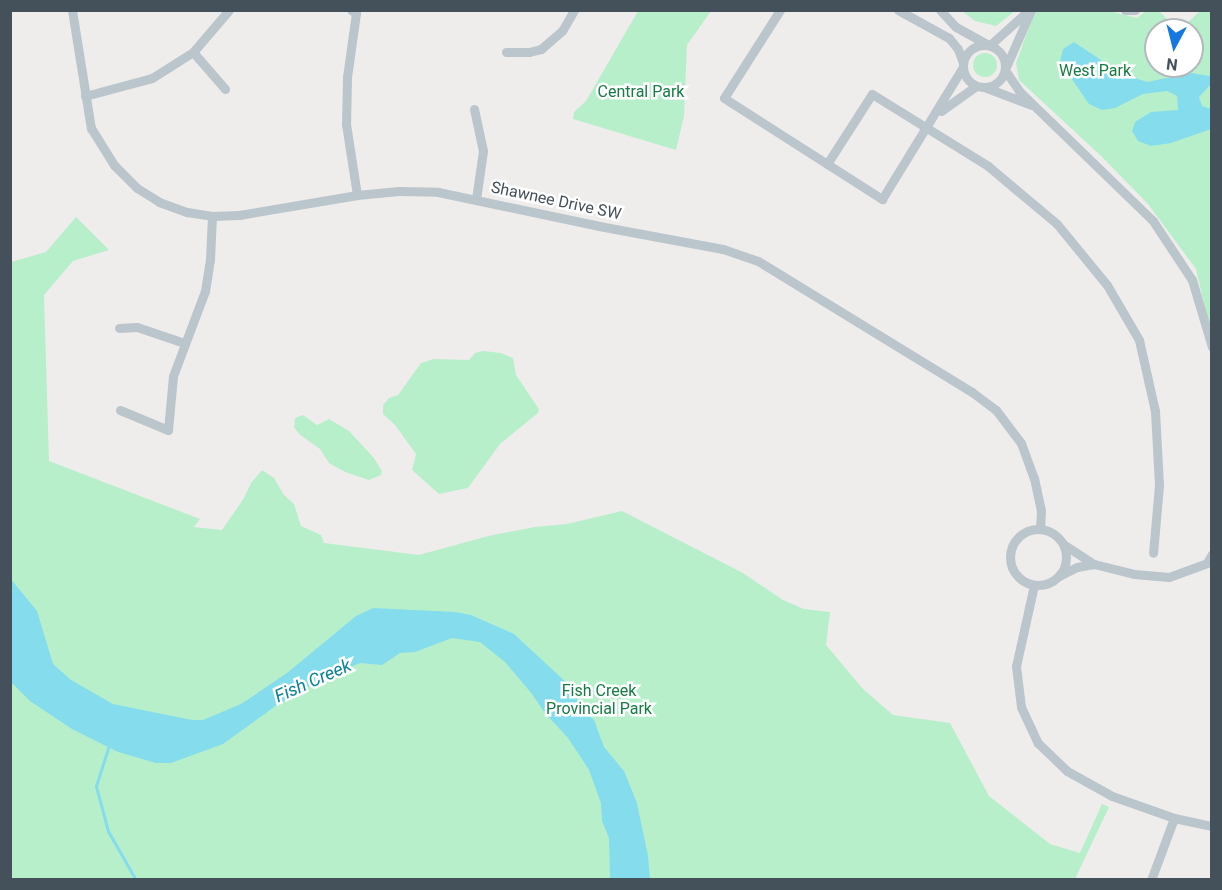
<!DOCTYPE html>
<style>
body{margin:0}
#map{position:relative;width:1222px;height:890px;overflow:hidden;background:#efecec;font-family:Roboto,sans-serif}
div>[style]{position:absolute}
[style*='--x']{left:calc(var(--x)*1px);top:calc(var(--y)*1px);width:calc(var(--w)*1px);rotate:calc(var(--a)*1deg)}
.green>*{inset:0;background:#b8efcb}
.round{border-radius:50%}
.water>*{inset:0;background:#84dced}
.stream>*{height:3px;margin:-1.5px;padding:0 1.5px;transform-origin:1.5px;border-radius:1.5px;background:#84dced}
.minor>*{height:9px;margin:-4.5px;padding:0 4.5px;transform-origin:4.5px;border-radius:4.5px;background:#bac5cc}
.minor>.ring{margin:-4.5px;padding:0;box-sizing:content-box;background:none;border:9px solid #bac5cc;border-radius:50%}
span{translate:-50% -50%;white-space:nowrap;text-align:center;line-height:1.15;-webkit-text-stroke:5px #fff;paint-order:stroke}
.park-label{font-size:16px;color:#157c43}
.street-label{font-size:16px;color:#44515a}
.water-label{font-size:18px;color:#0a8299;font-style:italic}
.frame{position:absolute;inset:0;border:12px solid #44515a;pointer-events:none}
.north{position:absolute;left:1144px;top:18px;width:60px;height:60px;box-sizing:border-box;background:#fff;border:2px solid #b4b9bd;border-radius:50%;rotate:187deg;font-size:16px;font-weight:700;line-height:24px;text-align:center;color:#44515a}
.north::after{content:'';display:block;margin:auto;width:21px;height:27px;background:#1578e0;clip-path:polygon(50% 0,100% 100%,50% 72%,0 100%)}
</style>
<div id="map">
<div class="green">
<i style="clip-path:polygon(1158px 10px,1178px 30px,1156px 30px,1156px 66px,1192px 66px,1192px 30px,1180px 30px,1200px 11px,1211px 11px,1211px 334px,1196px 269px,1148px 204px,1101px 156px,1019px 80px,1016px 63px,1035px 11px,1109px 11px,1137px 18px,1146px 11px)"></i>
<i style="clip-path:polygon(638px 11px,711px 11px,687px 45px,684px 116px,676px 150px,573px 119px,574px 112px,586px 101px)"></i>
<i style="clip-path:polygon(962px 11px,1015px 11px,996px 26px,975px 21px)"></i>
<i class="round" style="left:973px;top:53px;width:24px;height:24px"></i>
<i style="clip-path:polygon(76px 217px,109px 250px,73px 261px,44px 295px,49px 461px,200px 519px,194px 527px,222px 530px,244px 498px,251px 483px,262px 470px,274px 478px,284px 495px,294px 504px,301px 526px,321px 535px,324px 543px,419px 555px,488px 536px,535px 527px,567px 524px,622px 511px,743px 573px,783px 600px,804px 609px,830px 612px,826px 645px,863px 689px,893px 715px,950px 723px,989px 796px,1050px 844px,1080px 853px,1102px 804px,1109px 807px,1075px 879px,11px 879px,11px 262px,46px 252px)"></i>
<i style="clip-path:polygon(483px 351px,501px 353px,513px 358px,516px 375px,539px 409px,538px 413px,500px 444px,468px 488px,439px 494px,412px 470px,416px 454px,395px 425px,383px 414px,383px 405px,389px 398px,398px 395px,421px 363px,434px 359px,469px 360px,475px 353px)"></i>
<i style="clip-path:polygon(303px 415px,317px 425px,329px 419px,349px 431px,374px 458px,382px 471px,381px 475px,369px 480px,345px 472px,329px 463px,320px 449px,299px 434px,294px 427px,295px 418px)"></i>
</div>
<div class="water">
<i style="clip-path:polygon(1074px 42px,1101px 60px,1109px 78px,1129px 76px,1147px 82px,1191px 73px,1209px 76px,1211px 73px,1211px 84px,1199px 97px,1202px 106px,1211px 109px,1211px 129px,1171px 143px,1151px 146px,1138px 141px,1132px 131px,1135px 122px,1151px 112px,1178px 110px,1177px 96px,1167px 91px,1143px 94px,1115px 108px,1102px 110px,1089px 104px,1060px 62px,1063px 49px)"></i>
<i style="clip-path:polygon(10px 578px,37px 611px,53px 664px,71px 680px,113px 704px,192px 720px,203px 720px,241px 704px,287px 673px,356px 616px,373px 608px,455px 612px,471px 615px,514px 634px,569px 685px,583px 710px,594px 720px,604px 747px,624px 771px,637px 803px,648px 856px,650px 879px,610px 879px,609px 838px,602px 821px,601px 803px,589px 770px,568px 738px,545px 713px,532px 694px,505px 662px,480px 642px,452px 638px,415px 652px,400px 653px,382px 665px,360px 663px,326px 677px,277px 705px,223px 744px,171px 763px,156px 763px,118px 752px,72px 729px,30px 701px,10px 681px)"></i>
</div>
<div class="stream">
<i style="--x:109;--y:745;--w:43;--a:107.6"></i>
<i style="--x:96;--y:786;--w:47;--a:75.1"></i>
<i style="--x:108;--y:831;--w:56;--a:60.3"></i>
</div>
<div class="minor">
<i style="--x:72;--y:10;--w:120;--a:80.9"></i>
<i style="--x:91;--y:128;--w:44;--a:58.1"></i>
<i style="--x:114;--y:165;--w:33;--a:45"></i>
<i style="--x:137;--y:188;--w:26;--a:32"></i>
<i style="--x:159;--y:202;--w:30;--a:20"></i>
<i style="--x:187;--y:212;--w:25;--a:9"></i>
<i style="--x:212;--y:216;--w:27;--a:-2"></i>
<i style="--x:239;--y:215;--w:120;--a:-9.6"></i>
<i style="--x:357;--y:195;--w:42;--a:-5.4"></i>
<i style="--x:399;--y:191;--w:39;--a:1"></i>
<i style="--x:438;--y:192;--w:165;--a:11.9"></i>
<i style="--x:599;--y:226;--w:126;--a:10.5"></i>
<i style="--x:723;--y:249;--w:37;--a:19"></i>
<i style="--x:758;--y:261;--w:251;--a:31.5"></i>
<i style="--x:972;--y:392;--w:30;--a:37"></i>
<i style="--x:996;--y:410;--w:41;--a:52.9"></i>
<i style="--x:1021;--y:443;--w:37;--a:70"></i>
<i style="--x:1034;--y:478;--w:33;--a:78"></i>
<i style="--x:1041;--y:510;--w:19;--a:93"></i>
<i style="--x:351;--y:10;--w:6;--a:31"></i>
<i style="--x:356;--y:13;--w:65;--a:98"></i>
<i style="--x:347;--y:77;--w:47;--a:91.2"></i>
<i style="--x:346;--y:124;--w:72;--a:81.2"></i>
<i style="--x:780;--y:10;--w:104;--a:122.5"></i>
<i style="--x:724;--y:98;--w:188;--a:32.6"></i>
<i style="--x:882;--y:199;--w:155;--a:-58.5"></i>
<i style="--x:898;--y:10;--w:58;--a:28.8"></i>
<i style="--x:949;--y:38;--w:14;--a:51"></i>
<i style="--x:958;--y:49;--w:15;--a:70"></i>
<i style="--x:940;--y:10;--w:23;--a:47"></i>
<i style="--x:956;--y:27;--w:35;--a:29"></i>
<i style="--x:1125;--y:10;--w:10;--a:0"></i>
<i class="ring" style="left:963px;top:45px;width:33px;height:33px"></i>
<i style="--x:990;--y:45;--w:52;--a:-41.9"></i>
<i style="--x:193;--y:52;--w:49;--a:49.1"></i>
<i style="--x:506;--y:52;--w:23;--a:0"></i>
<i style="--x:529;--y:52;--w:12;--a:-14"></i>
<i style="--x:541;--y:49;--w:28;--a:-41"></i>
<i style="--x:562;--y:31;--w:24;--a:-60"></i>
<i style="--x:1006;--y:67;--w:62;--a:-66.3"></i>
<i style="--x:1005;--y:70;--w:25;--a:56"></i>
<i style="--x:1019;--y:91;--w:187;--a:44.1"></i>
<i style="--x:1153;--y:221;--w:71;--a:56.5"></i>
<i style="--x:1192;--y:280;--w:70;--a:73.4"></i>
<i style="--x:984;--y:87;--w:51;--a:20.6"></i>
<i style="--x:85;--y:96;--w:69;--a:-15"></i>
<i style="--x:152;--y:78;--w:49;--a:-32.4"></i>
<i style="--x:193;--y:52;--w:55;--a:-49.4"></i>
<i style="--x:474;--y:109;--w:43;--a:77.9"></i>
<i style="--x:483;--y:151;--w:49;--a:98.3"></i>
<i style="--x:941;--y:111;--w:43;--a:-35.5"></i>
<i style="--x:827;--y:164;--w:83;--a:-57.3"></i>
<i style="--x:872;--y:94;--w:137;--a:31.8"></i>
<i style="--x:988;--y:166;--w:90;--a:40"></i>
<i style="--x:1057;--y:224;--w:79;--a:50.7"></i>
<i style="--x:1107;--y:285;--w:64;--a:59.8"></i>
<i style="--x:1139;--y:340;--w:73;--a:77.3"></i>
<i style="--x:1155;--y:411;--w:74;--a:86.9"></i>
<i style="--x:1159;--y:485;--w:68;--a:95"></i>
<i style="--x:119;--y:328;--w:18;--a:-3"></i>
<i style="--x:137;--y:327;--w:50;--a:18.8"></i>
<i style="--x:120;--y:410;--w:52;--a:22.6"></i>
<i style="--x:168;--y:430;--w:54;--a:-84.7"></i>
<i style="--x:173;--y:376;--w:91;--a:-69.4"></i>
<i style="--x:205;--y:291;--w:32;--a:-81"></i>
<i style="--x:210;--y:259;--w:43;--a:-87.3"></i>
<i class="ring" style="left:1010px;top:529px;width:47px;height:47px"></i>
<i style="--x:1063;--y:544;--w:37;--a:33"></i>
<i style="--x:1094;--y:564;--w:41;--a:14"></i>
<i style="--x:1134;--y:574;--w:35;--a:5"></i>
<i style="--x:1169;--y:577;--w:40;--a:-20.2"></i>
<i style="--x:1207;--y:563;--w:10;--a:-61"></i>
<i style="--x:1059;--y:576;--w:20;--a:-27"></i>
<i style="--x:1077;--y:567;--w:17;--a:-10"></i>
<i style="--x:1034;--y:585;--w:83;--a:102.5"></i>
<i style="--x:1016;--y:666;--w:41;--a:83"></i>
<i style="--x:1021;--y:707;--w:40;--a:65"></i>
<i style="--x:1038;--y:743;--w:40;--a:44"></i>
<i style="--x:1067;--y:771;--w:51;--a:29.1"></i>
<i style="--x:1112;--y:796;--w:66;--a:19.5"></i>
<i style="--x:1174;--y:818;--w:39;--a:12"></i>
<i style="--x:1151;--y:880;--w:66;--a:-69.6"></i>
</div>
<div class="park-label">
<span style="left:1095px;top:71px">West Park</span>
<span style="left:641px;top:92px">Central Park</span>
<span style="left:599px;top:700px">Fish Creek<br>Provincial Park</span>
</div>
<div class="street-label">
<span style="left:556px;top:201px;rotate:12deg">Shawnee Drive SW</span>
</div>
<div class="water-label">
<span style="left:313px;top:681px;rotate:-24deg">Fish Creek</span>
</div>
<div class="frame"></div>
<div class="north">N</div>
</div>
